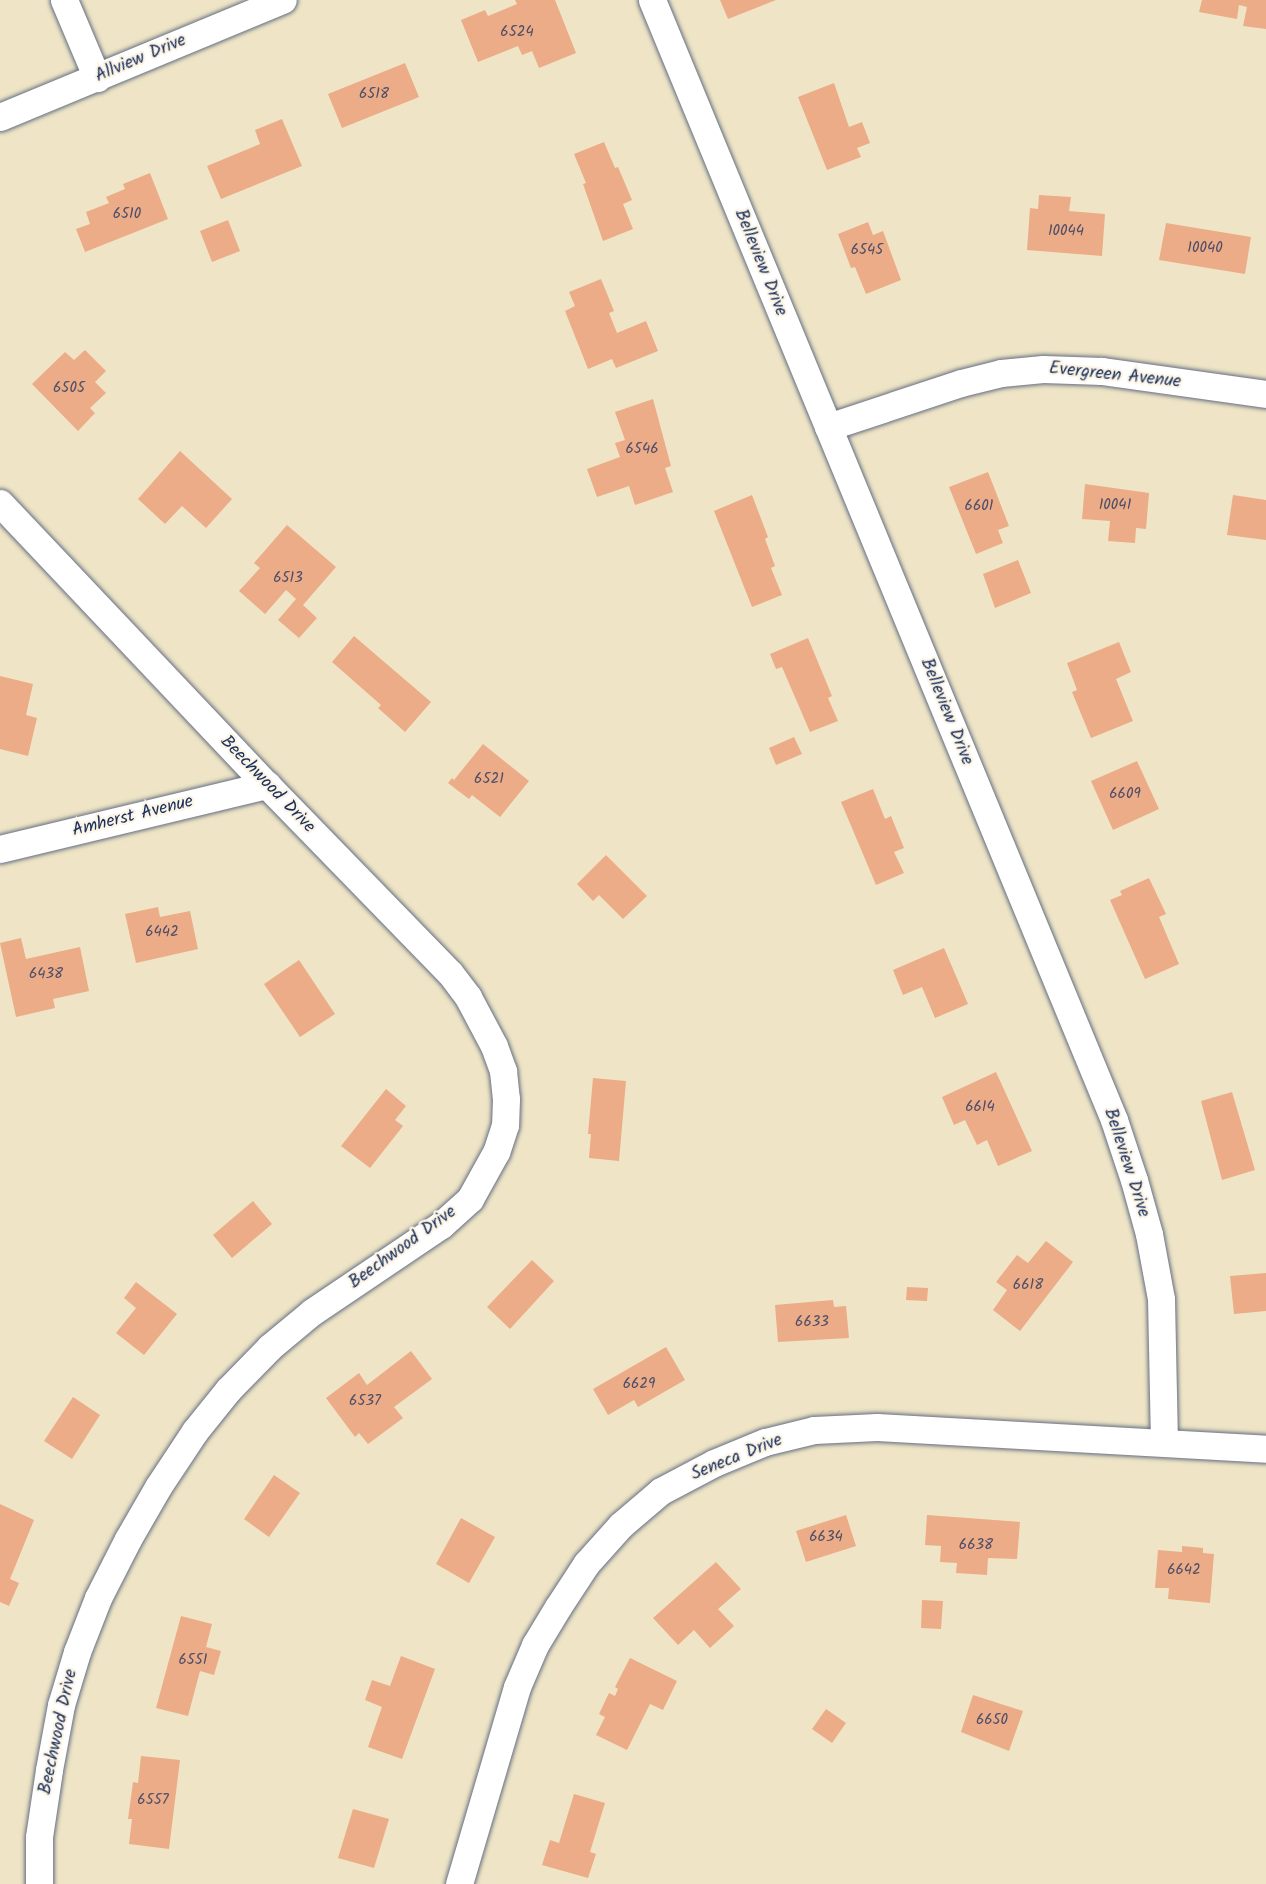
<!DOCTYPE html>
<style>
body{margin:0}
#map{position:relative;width:1266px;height:1884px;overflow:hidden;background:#efe5c6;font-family:Kalam,sans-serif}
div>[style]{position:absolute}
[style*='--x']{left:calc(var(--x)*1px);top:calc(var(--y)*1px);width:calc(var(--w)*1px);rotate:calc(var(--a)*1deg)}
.building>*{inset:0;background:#ebac87}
.roads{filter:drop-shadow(0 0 2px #656f82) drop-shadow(0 0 2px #656f82)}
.minor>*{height:27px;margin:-13.5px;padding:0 13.5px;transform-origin:13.5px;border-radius:13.5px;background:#fff}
span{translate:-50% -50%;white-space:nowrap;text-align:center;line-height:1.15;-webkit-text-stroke:4.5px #fcf5e5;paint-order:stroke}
.number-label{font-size:15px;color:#4f4e68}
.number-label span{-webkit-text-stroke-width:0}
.street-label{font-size:18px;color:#1b2f5e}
</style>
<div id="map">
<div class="building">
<i style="clip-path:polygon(515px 0,555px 0,576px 53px,539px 68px,532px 51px,522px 55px,518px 46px,478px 62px,461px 20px,485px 10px,488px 16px,517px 4px)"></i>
<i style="clip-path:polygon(720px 0,776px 0,728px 19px)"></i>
<i style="clip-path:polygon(1202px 0,1266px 0,1266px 29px,1243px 26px,1247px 7px,1239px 5px,1237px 19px,1199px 12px)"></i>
<i style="clip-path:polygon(405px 63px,419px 97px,342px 128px,328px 94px)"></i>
<i style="clip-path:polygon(834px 83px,849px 127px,862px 122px,870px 143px,857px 148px,861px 157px,827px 170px,798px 97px)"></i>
<i style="clip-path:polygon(282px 119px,302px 166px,221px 199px,207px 166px,260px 144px,255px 130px)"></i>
<i style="clip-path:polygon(604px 142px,615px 168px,618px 167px,632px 200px,623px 204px,633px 229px,603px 241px,583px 184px,586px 183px,574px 154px)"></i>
<i style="clip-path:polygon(150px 173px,168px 219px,85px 252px,76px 229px,90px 224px,86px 212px,109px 203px,106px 197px,125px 189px,123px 184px)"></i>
<i style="clip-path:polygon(1039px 195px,1071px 197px,1069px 211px,1105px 214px,1102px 256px,1027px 250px,1030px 208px,1038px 209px)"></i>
<i style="clip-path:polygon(228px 220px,240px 251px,212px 262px,200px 231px)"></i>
<i style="clip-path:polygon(868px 222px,873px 235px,883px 231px,901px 280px,866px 294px,855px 267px,851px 268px,838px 234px)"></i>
<i style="clip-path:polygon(1166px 223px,1251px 237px,1245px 274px,1159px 260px)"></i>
<i style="clip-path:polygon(601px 279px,614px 311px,609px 313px,617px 333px,646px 321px,658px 351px,616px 368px,612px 359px,588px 369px,565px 311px,575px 306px,569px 292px)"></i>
<i style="clip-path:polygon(85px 350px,106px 371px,95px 382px,106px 393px,90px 408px,95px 413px,78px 431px,32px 384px,65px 352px,74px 360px)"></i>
<i style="clip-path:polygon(653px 399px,671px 466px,665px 468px,673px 492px,635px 505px,629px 486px,597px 497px,587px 469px,620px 457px,615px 443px,625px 440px,615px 412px)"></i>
<i style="clip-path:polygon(180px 451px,232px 499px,206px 528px,182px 506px,165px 524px,138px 499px)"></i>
<i style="clip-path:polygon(988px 472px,1009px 526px,998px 530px,1003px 543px,976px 554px,949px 487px)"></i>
<i style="clip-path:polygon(1085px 484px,1149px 493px,1146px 529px,1136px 528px,1135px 543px,1108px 541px,1110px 521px,1082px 519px)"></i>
<i style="clip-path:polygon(752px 495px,768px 537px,765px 539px,775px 566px,771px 568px,782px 595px,752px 607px,714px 511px)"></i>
<i style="clip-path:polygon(1233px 495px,1266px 500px,1266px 540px,1227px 535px)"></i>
<i style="clip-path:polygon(287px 525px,336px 567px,303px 605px,317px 618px,299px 638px,278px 620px,296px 599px,286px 590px,265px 614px,239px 591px,260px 568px,254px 563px)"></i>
<i style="clip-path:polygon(1018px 560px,1031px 593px,995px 608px,983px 574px)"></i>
<i style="clip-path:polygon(354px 636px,431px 702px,405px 732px,378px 708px,381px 705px,332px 662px)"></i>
<i style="clip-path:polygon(808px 638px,832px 696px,828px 698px,838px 721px,810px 732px,782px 667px,776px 669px,770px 654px)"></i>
<i style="clip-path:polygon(1119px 642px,1131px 672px,1116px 679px,1133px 721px,1091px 738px,1072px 692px,1077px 690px,1067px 663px)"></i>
<i style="clip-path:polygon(0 676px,33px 684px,26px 715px,37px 718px,28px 756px,0 749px)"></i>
<i style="clip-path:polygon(794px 737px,802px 754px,776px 765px,769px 748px)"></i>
<i style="clip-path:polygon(483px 744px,529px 781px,500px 817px,472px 795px,469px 799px,448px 783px,452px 778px,454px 780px)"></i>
<i style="clip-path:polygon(1137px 761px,1159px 809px,1113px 830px,1091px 781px)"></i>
<i style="clip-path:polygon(873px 789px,885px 819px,891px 816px,904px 848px,894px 852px,904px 873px,876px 885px,841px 802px)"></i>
<i style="clip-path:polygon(606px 855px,647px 896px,623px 919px,599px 895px,593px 901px,577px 884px)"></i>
<i style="clip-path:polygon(1149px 878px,1166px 914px,1159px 917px,1179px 964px,1145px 979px,1110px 900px,1122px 895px,1120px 891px)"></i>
<i style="clip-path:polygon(158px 907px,160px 917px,190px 911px,198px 949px,136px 963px,125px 914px)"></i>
<i style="clip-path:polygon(21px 938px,26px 959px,80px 947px,89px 991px,53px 999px,55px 1008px,16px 1017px,0 943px)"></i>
<i style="clip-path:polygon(944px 948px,968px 1004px,935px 1018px,922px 987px,903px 995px,893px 970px)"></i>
<i style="clip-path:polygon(299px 960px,335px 1014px,300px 1037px,264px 984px)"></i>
<i style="clip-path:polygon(996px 1072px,1032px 1151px,998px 1166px,987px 1140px,977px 1145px,965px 1120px,954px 1125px,942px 1097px)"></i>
<i style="clip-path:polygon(593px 1078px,626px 1081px,619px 1161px,589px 1158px,591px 1134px,588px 1134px)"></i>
<i style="clip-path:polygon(386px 1089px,406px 1106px,395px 1120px,403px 1126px,370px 1168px,341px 1146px)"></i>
<i style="clip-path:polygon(1232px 1092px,1255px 1170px,1222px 1180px,1201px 1101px)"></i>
<i style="clip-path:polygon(253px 1201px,272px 1224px,232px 1258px,213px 1235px)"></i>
<i style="clip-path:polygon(1046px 1241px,1073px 1262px,1020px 1331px,993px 1310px,1007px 1290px,996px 1282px,1017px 1255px,1028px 1263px)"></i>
<i style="clip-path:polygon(532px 1260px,554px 1281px,510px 1329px,487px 1307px)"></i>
<i style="clip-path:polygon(1266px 1273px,1266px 1311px,1234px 1314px,1230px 1276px)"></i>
<i style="clip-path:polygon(136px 1282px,177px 1314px,144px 1355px,116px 1333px,136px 1308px,124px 1298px)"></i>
<i style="clip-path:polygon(907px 1287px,928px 1288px,927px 1301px,906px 1300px)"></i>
<i style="clip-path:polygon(833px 1300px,834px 1307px,846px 1306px,849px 1338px,778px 1342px,775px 1305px)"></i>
<i style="clip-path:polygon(666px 1347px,685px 1380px,638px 1407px,634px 1400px,608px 1415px,593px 1389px)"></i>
<i style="clip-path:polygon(411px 1351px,432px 1379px,394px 1407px,403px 1418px,368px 1444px,359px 1433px,355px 1437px,326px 1398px,359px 1373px,367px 1385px)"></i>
<i style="clip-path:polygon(73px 1397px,100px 1415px,72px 1459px,44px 1441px)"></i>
<i style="clip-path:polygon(274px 1475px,300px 1493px,269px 1537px,244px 1519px)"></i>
<i style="clip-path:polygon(0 1504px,34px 1520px,10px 1579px,19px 1583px,9px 1606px,0 1602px)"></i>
<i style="clip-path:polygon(846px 1515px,856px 1546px,806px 1562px,796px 1531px)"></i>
<i style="clip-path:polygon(927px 1515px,1020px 1522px,1017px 1559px,988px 1558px,987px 1575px,956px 1573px,957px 1563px,940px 1562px,941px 1546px,925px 1545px)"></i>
<i style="clip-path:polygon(461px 1518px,495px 1537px,469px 1583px,436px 1564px)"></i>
<i style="clip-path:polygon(1182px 1546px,1203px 1548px,1203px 1553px,1214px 1554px,1210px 1603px,1168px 1599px,1169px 1588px,1155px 1588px,1158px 1550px,1182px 1552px)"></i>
<i style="clip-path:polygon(716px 1562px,741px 1589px,718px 1609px,734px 1626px,710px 1648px,694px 1630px,678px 1645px,653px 1618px)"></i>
<i style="clip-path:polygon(922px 1600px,943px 1601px,941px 1629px,921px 1628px)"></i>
<i style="clip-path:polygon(181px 1616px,212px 1624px,206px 1647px,221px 1651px,214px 1675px,200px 1671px,188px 1716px,156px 1708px)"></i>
<i style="clip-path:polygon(401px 1656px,435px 1669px,402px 1759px,368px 1747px,382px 1707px,365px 1700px,372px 1680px,390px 1686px)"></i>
<i style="clip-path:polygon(630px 1658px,677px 1681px,663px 1710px,650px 1704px,627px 1750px,596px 1735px,605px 1717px,599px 1714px,609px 1693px,615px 1696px,618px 1689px,615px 1687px)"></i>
<i style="clip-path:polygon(973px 1695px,1023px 1711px,1009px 1751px,961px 1732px)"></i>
<i style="clip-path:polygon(826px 1709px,846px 1723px,832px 1743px,812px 1729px)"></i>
<i style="clip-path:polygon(141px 1756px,180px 1760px,169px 1849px,129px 1844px,132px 1819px,128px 1819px,133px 1782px,138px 1783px)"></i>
<i style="clip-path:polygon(574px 1794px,605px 1803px,590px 1852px,596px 1854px,588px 1878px,542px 1865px,550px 1840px,559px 1843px)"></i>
<i style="clip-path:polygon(353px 1809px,389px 1819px,374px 1868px,338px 1858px)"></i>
</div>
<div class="roads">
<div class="minor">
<i style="--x:64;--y:0;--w:85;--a:67.1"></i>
<i style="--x:652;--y:0;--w:1212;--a:67.58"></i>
<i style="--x:1114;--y:1120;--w:63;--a:71.6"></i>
<i style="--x:1134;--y:1180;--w:56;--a:74.5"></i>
<i style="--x:1149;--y:1234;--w:66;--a:79.5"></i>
<i style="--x:1161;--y:1299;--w:143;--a:88.8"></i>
<i style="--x:0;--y:117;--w:306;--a:-22.5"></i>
<i style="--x:828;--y:427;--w:140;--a:-18.3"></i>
<i style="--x:961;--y:383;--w:41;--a:-14"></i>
<i style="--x:1001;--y:373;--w:42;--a:-5.4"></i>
<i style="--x:1043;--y:369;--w:59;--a:1.9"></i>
<i style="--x:1102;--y:371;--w:166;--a:8"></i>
<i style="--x:0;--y:503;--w:388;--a:46.6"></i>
<i style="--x:267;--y:785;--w:262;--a:45.8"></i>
<i style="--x:450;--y:973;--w:30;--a:53"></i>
<i style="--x:468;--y:997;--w:55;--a:62"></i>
<i style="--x:494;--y:1046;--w:27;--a:70"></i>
<i style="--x:503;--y:1071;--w:28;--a:84"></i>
<i style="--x:506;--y:1099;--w:26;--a:92"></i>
<i style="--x:505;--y:1125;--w:28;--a:108"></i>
<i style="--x:496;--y:1152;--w:54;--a:119"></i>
<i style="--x:470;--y:1199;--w:39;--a:138"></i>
<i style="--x:441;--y:1225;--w:156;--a:146"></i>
<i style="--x:312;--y:1312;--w:55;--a:140.2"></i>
<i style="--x:270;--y:1347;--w:60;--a:134.3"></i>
<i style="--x:228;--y:1390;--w:53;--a:128.8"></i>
<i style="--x:195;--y:1431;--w:67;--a:123.5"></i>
<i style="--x:158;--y:1487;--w:60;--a:120"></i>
<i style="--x:128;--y:1539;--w:66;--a:117"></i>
<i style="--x:98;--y:1598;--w:58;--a:111.3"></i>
<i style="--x:77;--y:1652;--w:55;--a:106.8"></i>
<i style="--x:61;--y:1705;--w:66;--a:100.5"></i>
<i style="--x:49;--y:1770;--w:68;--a:98.5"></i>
<i style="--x:39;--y:1837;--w:47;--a:90"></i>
<i style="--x:0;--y:849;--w:275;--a:-13.5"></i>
<i style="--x:459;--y:1884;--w:205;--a:-73.6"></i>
<i style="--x:517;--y:1687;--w:46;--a:-66.8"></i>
<i style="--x:535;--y:1645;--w:44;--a:-58.8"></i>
<i style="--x:558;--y:1607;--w:51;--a:-56.9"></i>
<i style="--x:586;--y:1564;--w:52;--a:-48.1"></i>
<i style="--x:621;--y:1525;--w:52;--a:-40.4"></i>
<i style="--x:661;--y:1491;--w:60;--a:-27.8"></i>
<i style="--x:714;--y:1463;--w:55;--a:-22.4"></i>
<i style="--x:765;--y:1442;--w:50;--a:-13.8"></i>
<i style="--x:814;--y:1430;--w:63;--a:-2.7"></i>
<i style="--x:877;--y:1427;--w:390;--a:3.2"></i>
</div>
</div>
<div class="number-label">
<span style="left:517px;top:33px">6524</span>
<span style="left:374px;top:95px">6518</span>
<span style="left:127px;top:215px">6510</span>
<span style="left:1066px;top:232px">10044</span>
<span style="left:1205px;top:249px">10040</span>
<span style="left:867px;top:251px">6545</span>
<span style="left:69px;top:389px">6505</span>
<span style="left:642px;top:450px">6546</span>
<span style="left:1115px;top:506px">10041</span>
<span style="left:979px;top:507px">6601</span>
<span style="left:288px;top:579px">6513</span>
<span style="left:489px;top:780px">6521</span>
<span style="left:1125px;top:795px">6609</span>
<span style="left:162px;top:933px">6442</span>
<span style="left:46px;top:975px">6438</span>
<span style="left:980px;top:1108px">6614</span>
<span style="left:1028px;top:1286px">6618</span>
<span style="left:812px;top:1323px">6633</span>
<span style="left:639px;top:1385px">6629</span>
<span style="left:365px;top:1402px">6537</span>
<span style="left:826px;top:1538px">6634</span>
<span style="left:976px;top:1546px">6638</span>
<span style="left:1184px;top:1571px">6642</span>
<span style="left:193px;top:1661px">6551</span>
<span style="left:992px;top:1721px">6650</span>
<span style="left:153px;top:1801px">6557</span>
</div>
<div class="street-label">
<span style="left:141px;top:59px;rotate:-23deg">Allview Drive</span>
<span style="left:760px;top:263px;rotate:68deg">Belleview Drive</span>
<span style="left:1115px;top:376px;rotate:6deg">Evergreen Avenue</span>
<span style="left:946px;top:712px;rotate:68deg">Belleview Drive</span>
<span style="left:267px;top:785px;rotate:46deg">Beechwood Drive</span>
<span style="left:133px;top:817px;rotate:-14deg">Amherst Avenue</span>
<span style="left:1126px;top:1163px;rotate:72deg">Belleview Drive</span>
<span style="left:403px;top:1248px;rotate:-36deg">Beechwood Drive</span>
<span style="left:737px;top:1458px;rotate:-22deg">Seneca Drive</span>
<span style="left:59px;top:1732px;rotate:-78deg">Beechwood Drive</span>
</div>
</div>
